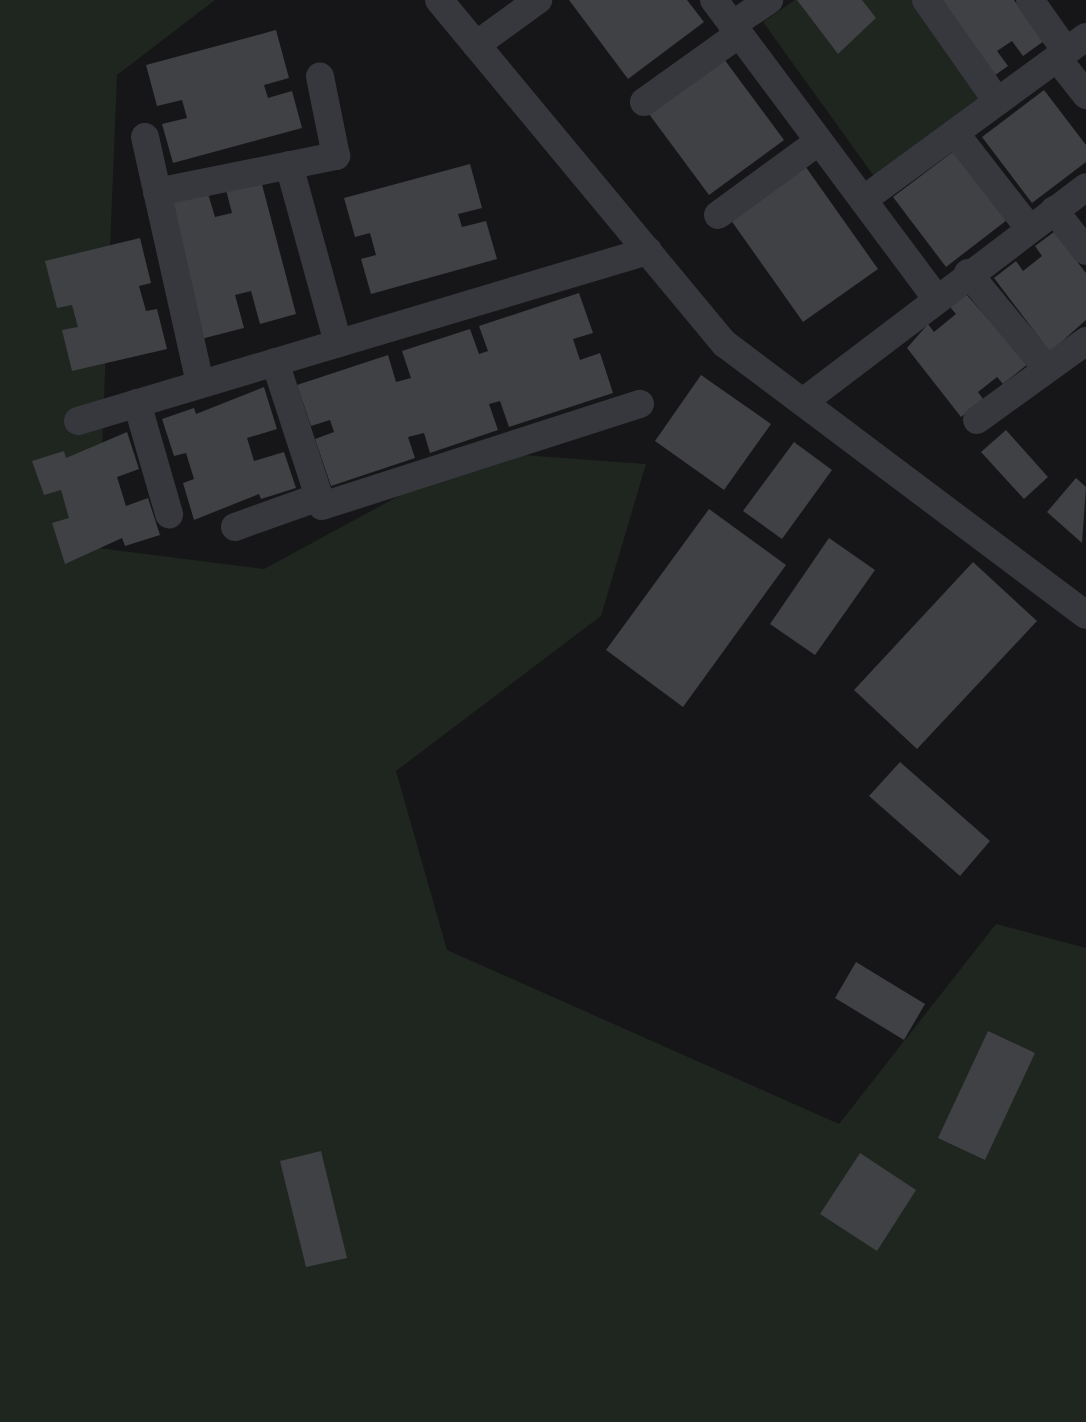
<!DOCTYPE html>
<style>
body{margin:0}
#map{position:relative;width:1086px;height:1422px;overflow:hidden;background:#161618;font-family:"Roboto Condensed",sans-serif}
div>[style]{position:absolute}
[style*='--x']{left:calc(var(--x)*1px);top:calc(var(--y)*1px);width:calc(var(--w)*1px);rotate:calc(var(--a)*1deg)}
.green>*{inset:0;background:#1e261f}
.building>*{inset:0;background:#404145}
.minor>*{height:28px;margin:-14px;padding:0 14px;transform-origin:14px;border-radius:14px;background:#37383d}
span{translate:-50% -50%;white-space:nowrap;text-align:center;line-height:1.15;-webkit-text-stroke:4.5px #111113;paint-order:stroke}
</style>
<div id="map">
<div class="green">
<i style="clip-path:polygon(0 0,215px 0,117px 75px,98px 548px,264px 569px,480px 452px,646px 464px,601px 616px,396px 771px,447px 950px,839px 1124px,996px 924px,1086px 948px,1086px 1422px,0 1422px)"></i>
<i style="clip-path:polygon(795px 0,914px 0,983px 98px,876px 179px,763px 22px)"></i>
</div>
<div class="building">
<i style="clip-path:polygon(569px 0,687px 0,704px 22px,628px 79px)"></i>
<i style="clip-path:polygon(797px 0,862px 0,876px 18px,838px 54px)"></i>
<i style="clip-path:polygon(935px 0,1014px 0,1044px 41px,1023px 56px,1012px 41px,997px 51px,1008px 66px,991px 78px)"></i>
<i style="clip-path:polygon(276px 30px,289px 78px,264px 85px,268px 98px,292px 91px,302px 128px,173px 163px,162px 124px,187px 118px,182px 100px,157px 106px,146px 65px)"></i>
<i style="clip-path:polygon(721px 55px,784px 140px,709px 195px,646px 110px)"></i>
<i style="clip-path:polygon(1044px 90px,1086px 145px,1086px 162px,1032px 203px,982px 137px)"></i>
<i style="clip-path:polygon(954px 151px,1007px 220px,946px 267px,893px 197px)"></i>
<i style="clip-path:polygon(803px 163px,878px 269px,803px 322px,728px 216px)"></i>
<i style="clip-path:polygon(470px 164px,482px 208px,458px 214px,462px 227px,486px 221px,497px 259px,371px 294px,361px 259px,376px 255px,370px 233px,355px 237px,344px 198px)"></i>
<i style="clip-path:polygon(259px 173px,296px 314px,260px 324px,251px 291px,235px 295px,244px 328px,197px 340px,159px 199px,206px 187px,215px 217px,232px 213px,224px 182px)"></i>
<i style="clip-path:polygon(1054px 232px,1086px 273px,1086px 320px,1050px 352px,994px 278px,1016px 261px,1023px 271px,1042px 256px,1035px 246px)"></i>
<i style="clip-path:polygon(140px 238px,151px 283px,139px 286px,146px 311px,157px 309px,167px 349px,72px 371px,62px 330px,78px 327px,72px 305px,57px 308px,45px 261px)"></i>
<i style="clip-path:polygon(579px 293px,593px 333px,573px 339px,580px 360px,600px 353px,613px 393px,509px 427px,500px 401px,489px 404px,498px 430px,430px 453px,424px 433px,408px 437px,415px 458px,331px 486px,315px 439px,334px 432px,330px 420px,311px 426px,297px 385px,388px 355px,396px 382px,411px 378px,402px 351px,470px 329px,479px 354px,488px 351px,479px 326px)"></i>
<i style="clip-path:polygon(966px 294px,1028px 364px,1003px 384px,997px 377px,978px 392px,983px 399px,961px 417px,907px 348px,928px 324px,934px 332px,956px 314px,950px 307px)"></i>
<i style="clip-path:polygon(701px 375px,771px 424px,724px 490px,655px 441px)"></i>
<i style="clip-path:polygon(264px 387px,277px 429px,247px 438px,254px 461px,284px 452px,296px 488px,261px 499px,259px 494px,194px 520px,183px 483px,194px 479px,186px 453px,174px 456px,162px 419px,194px 408px,196px 414px)"></i>
<i style="clip-path:polygon(1006px 430px,1048px 477px,1024px 499px,981px 452px)"></i>
<i style="clip-path:polygon(127px 432px,139px 469px,117px 477px,126px 506px,148px 498px,160px 535px,125px 546px,122px 538px,65px 564px,52px 523px,69px 518px,61px 490px,44px 495px,32px 461px,64px 451px,66px 458px)"></i>
<i style="clip-path:polygon(794px 442px,832px 470px,782px 539px,743px 511px)"></i>
<i style="clip-path:polygon(1076px 478px,1086px 487px,1082px 543px,1047px 512px)"></i>
<i style="clip-path:polygon(709px 509px,786px 565px,683px 707px,606px 650px)"></i>
<i style="clip-path:polygon(829px 538px,875px 570px,815px 655px,770px 624px)"></i>
<i style="clip-path:polygon(973px 562px,1037px 621px,917px 749px,854px 690px)"></i>
<i style="clip-path:polygon(900px 762px,990px 841px,960px 876px,869px 796px)"></i>
<i style="clip-path:polygon(856px 962px,925px 1004px,904px 1040px,835px 998px)"></i>
<i style="clip-path:polygon(988px 1031px,1035px 1053px,985px 1160px,938px 1138px)"></i>
<i style="clip-path:polygon(321px 1151px,347px 1258px,306px 1267px,280px 1161px)"></i>
<i style="clip-path:polygon(860px 1153px,916px 1190px,877px 1251px,820px 1214px)"></i>
</div>
<div class="minor">
<i style="--x:439;--y:0;--w:447;--a:50.3"></i>
<i style="--x:725;--y:344;--w:451;--a:36.9"></i>
<i style="--x:714;--y:0;--w:370;--a:53.3"></i>
<i style="--x:926;--y:0;--w:123;--a:54.9"></i>
<i style="--x:1030;--y:0;--w:62;--a:54.8"></i>
<i style="--x:732;--y:25;--w:45;--a:-34"></i>
<i style="--x:476;--y:45;--w:77;--a:-36"></i>
<i style="--x:1057;--y:58;--w:47;--a:51.9"></i>
<i style="--x:644;--y:102;--w:117;--a:-35.6"></i>
<i style="--x:955;--y:133;--w:120;--a:52.1"></i>
<i style="--x:145;--y:137;--w:253;--a:77.4"></i>
<i style="--x:289;--y:165;--w:185;--a:74.6"></i>
<i style="--x:157;--y:192;--w:183;--a:-11.4"></i>
<i style="--x:336;--y:156;--w:81;--a:-101.4"></i>
<i style="--x:863;--y:200;--w:276;--a:-36.2"></i>
<i style="--x:1054;--y:210;--w:52;--a:52"></i>
<i style="--x:718;--y:215;--w:125;--a:-36.2"></i>
<i style="--x:968;--y:273;--w:124;--a:50.5"></i>
<i style="--x:275;--y:362;--w:151;--a:71.9"></i>
<i style="--x:322;--y:506;--w:334;--a:-17.8"></i>
<i style="--x:803;--y:402;--w:355;--a:-37.2"></i>
<i style="--x:137;--y:403;--w:116;--a:73.9"></i>
<i style="--x:977;--y:420;--w:135;--a:-35.9"></i>
<i style="--x:78;--y:421;--w:595;--a:-16.61"></i>
<i style="--x:235;--y:527;--w:89;--a:-19.7"></i>
</div>
</div>
